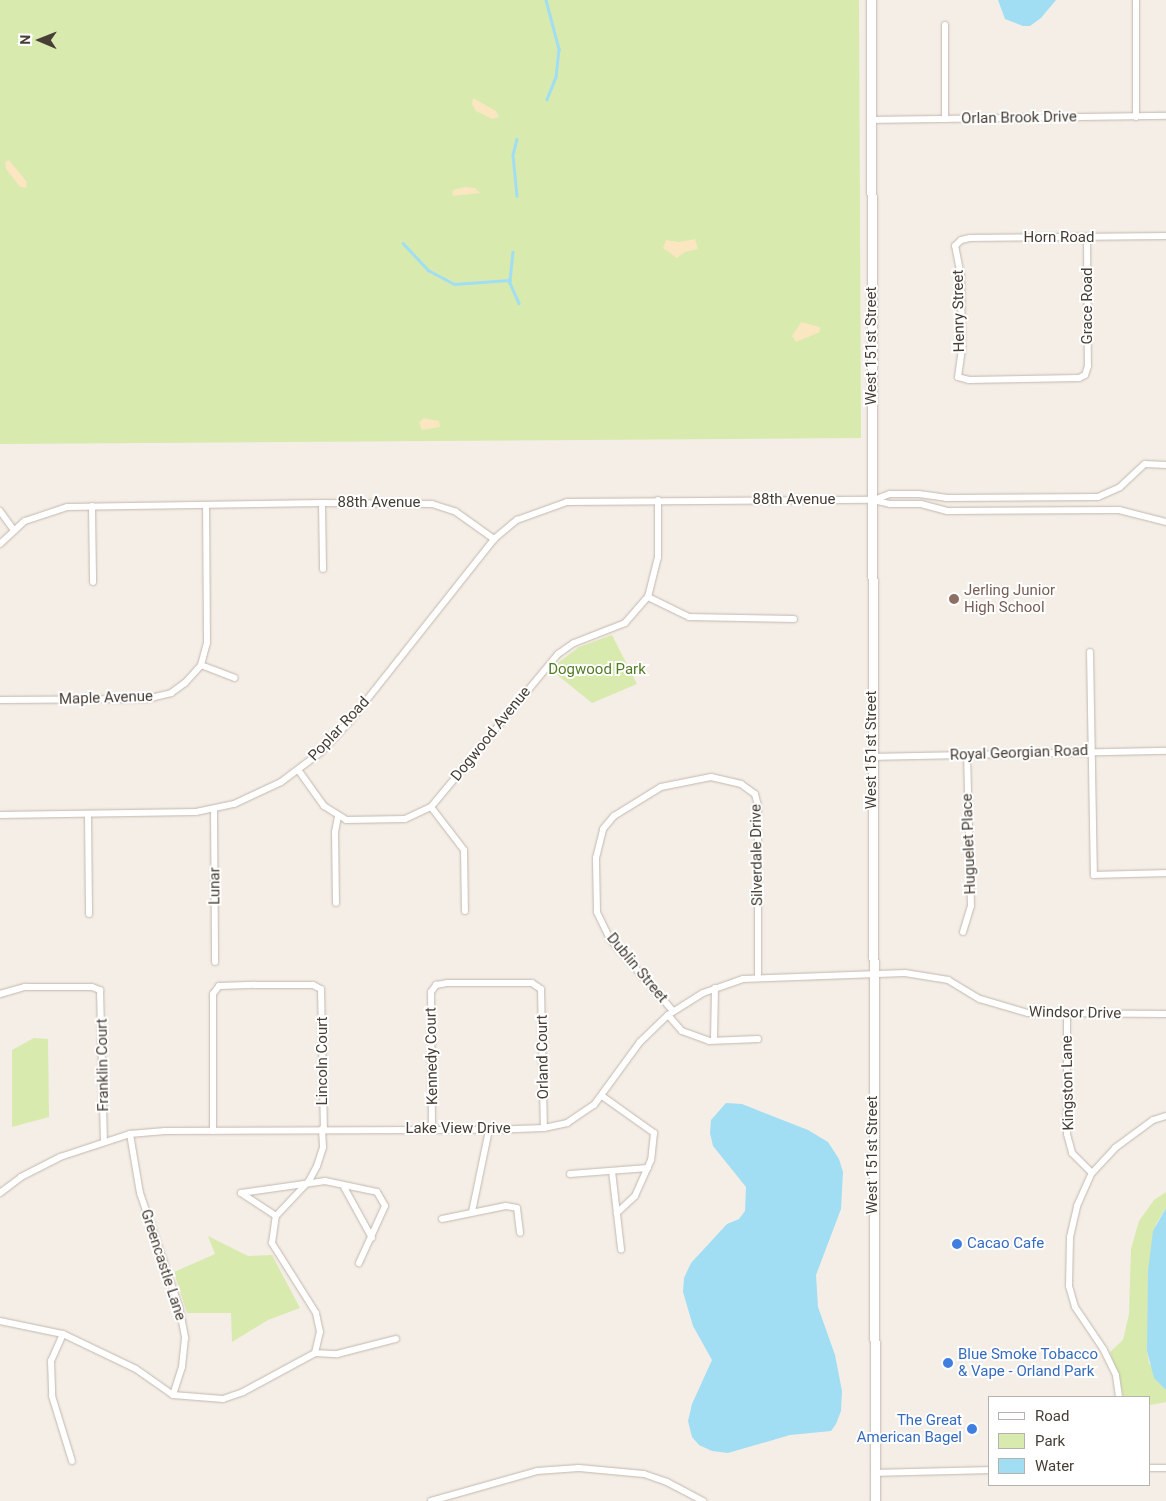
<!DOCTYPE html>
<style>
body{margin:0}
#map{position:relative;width:1166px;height:1501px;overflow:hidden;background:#f4eee7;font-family:Roboto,sans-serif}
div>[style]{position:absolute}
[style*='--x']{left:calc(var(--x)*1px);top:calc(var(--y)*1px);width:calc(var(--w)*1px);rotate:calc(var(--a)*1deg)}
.green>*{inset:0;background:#d8eaae}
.sand>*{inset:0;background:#fae6c1}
.water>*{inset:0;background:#a1def3}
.stream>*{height:2.5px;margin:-1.25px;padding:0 1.25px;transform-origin:1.25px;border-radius:1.25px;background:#a1def3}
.roads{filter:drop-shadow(0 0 1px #c3b7ac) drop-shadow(0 0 1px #c3b7ac)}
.minor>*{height:6px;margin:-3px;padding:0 3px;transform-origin:3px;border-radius:3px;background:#fff}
.tertiary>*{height:9px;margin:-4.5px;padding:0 4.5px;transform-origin:4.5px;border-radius:4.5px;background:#fff}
.dots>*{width:14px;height:14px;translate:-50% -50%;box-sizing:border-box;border:2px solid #fff;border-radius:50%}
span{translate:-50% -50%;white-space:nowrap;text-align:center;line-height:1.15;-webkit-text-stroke:4px #fff;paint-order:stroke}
.street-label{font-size:15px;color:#473e35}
.education-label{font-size:15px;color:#785e54}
.left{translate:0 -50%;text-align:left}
.park-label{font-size:15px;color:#537c26}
.shop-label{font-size:15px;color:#366cbe}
.right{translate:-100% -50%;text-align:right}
.legend{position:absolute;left:988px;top:1396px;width:162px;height:90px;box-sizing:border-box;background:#fff;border:1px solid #b5b2ae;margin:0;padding:6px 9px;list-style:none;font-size:15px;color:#473e35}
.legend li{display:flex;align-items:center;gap:10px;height:25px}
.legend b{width:25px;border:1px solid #b5b2ae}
.north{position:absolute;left:15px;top:15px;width:50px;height:50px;-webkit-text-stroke:4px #fff;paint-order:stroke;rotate:271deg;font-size:14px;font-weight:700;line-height:20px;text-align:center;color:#473e35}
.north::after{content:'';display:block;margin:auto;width:18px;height:22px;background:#473e35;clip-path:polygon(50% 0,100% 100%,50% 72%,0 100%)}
</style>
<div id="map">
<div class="green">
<i style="clip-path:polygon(0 0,859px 0,861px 438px,0 444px)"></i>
<i style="clip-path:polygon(612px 635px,637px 684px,592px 703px,550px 669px,579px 647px)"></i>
<i style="clip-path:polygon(34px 1038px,48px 1039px,49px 1117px,12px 1127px,12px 1050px)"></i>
<i style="clip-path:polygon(1166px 1192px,1166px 1208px,1156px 1224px,1147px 1351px,1149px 1363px,1166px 1390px,1166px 1402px,1150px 1405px,1150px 1397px,1124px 1397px,1110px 1352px,1123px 1340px,1129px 1314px,1131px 1249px,1139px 1221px,1154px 1200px)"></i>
<i style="clip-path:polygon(208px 1236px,248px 1256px,272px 1255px,300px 1308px,268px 1320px,232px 1342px,231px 1313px,187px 1313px,174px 1272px,215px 1254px)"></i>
</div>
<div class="sand">
<i style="clip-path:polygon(473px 98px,496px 111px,499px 117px,492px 119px,476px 111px,472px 104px)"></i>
<i style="clip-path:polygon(9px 160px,27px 182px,26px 188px,20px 187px,6px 169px,5px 162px)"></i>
<i style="clip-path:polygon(465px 187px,475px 188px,480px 193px,452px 196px,453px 190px)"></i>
<i style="clip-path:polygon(695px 239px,698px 249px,685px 252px,677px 258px,663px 248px,666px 240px,679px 242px)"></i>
<i style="clip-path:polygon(801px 322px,820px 327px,820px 332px,796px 342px,792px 336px)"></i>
<i style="clip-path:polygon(424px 418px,439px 421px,440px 427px,422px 430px,419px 422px)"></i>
</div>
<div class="water">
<i style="clip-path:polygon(998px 0,1056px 0,1041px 18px,1030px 26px,1023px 26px,1005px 19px)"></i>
<i style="clip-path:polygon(726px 1103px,742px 1104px,808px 1130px,828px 1142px,839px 1159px,843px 1172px,841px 1209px,816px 1275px,818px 1307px,835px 1355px,842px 1391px,841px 1411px,836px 1424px,831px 1431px,790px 1435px,728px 1453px,712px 1451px,699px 1445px,692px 1437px,688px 1421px,692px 1404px,712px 1360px,693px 1326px,683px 1292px,684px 1278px,691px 1263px,727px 1224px,739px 1219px,745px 1211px,746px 1187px,713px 1146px,710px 1133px,711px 1120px)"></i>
<i style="clip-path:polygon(1166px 1208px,1166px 1390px,1154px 1378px,1147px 1351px,1148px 1271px,1153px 1231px)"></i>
</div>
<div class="stream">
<i style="--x:546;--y:0;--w:51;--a:75.1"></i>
<i style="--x:559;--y:49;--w:28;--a:96"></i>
<i style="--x:556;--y:77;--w:24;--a:112"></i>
<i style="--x:517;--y:139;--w:16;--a:104"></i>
<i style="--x:513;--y:155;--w:41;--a:84.4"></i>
<i style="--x:403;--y:243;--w:37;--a:47"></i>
<i style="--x:428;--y:270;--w:30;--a:28"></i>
<i style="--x:454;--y:284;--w:56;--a:-4.1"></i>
<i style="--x:513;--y:252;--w:31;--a:96"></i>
<i style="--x:510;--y:283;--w:22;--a:66"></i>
</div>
<div class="roads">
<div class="minor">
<i style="--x:945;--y:25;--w:94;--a:90"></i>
<i style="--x:1136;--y:117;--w:117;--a:-90"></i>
<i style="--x:871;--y:120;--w:295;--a:-0.8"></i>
<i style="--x:1087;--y:237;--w:129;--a:89.6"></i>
<i style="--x:1088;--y:366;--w:9;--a:108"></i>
<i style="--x:1085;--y:375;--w:7;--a:153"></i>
<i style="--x:1079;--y:378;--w:110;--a:179"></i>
<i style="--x:969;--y:380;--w:11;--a:-165"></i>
<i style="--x:958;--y:377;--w:30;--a:-82"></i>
<i style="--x:962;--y:347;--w:71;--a:-90.8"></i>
<i style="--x:961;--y:276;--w:31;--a:-101"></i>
<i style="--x:955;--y:246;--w:8;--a:-45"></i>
<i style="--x:961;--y:240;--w:9;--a:-13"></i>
<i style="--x:970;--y:238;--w:196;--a:-0.6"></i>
<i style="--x:874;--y:500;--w:17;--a:-21"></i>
<i style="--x:890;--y:494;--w:29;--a:0"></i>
<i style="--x:919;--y:494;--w:27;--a:8"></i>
<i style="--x:946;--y:498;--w:152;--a:-0.4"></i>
<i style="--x:1098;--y:497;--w:24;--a:-24"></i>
<i style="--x:1120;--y:487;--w:34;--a:-43"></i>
<i style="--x:1145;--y:464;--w:21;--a:3"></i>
<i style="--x:322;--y:503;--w:66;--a:89.1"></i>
<i style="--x:92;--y:506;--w:76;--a:89.2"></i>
<i style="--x:0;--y:511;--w:24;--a:54"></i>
<i style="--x:0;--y:544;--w:34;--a:-43"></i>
<i style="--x:25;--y:521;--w:44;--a:-18.4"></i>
<i style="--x:67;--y:507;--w:255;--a:-0.9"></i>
<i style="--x:322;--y:503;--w:110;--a:0.5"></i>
<i style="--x:432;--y:504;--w:25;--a:18"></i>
<i style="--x:456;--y:512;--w:47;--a:35.4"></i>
<i style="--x:648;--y:597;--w:46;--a:26"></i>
<i style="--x:689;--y:617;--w:105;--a:1.1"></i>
<i style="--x:1090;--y:652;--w:223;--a:89"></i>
<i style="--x:1094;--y:875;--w:72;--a:-1.6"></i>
<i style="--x:201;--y:665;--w:36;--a:21"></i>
<i style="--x:0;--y:700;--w:146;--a:-0.4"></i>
<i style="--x:146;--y:699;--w:26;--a:-13"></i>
<i style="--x:171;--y:693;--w:17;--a:-36"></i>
<i style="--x:185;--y:683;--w:24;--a:-48"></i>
<i style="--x:201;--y:665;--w:23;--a:-75"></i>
<i style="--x:207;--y:643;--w:138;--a:-90.4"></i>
<i style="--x:872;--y:757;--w:294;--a:-1.2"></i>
<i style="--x:299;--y:771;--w:43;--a:54.5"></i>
<i style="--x:324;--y:806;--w:26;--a:32"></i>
<i style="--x:346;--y:820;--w:59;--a:-1"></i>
<i style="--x:405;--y:819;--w:29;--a:-25"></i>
<i style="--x:431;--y:807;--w:199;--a:-50.3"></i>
<i style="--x:558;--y:654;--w:19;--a:-35"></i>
<i style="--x:574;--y:643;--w:55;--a:-21.4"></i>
<i style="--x:625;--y:623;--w:35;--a:-49"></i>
<i style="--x:648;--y:597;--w:41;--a:-76"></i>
<i style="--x:658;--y:557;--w:57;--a:-90"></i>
<i style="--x:431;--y:807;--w:54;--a:52.5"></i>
<i style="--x:464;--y:850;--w:61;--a:89.1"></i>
<i style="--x:214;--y:809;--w:153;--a:89.6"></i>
<i style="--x:0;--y:815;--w:196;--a:-0.9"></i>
<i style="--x:196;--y:812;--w:39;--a:-12"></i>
<i style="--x:234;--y:804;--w:52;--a:-25.1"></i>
<i style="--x:281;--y:782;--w:50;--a:-36.9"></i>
<i style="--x:321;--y:752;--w:42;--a:-46.9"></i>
<i style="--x:350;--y:721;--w:232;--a:-51.6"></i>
<i style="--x:494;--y:539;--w:30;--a:-40"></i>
<i style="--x:517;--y:520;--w:53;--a:-19.8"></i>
<i style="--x:567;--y:502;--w:306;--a:-0.4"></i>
<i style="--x:873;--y:500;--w:17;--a:13"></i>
<i style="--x:890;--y:504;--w:31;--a:0"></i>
<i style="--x:921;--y:504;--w:28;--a:15"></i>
<i style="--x:948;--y:511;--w:171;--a:-0.3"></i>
<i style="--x:1119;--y:510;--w:49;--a:14.3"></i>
<i style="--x:88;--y:815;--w:99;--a:89.4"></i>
<i style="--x:336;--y:903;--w:71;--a:-90.8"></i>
<i style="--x:335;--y:832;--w:15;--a:-79"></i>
<i style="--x:963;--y:932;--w:27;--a:-73"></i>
<i style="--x:971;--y:906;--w:151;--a:-91.5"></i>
<i style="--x:0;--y:994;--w:26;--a:-16"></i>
<i style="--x:25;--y:987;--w:67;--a:0"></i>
<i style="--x:92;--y:987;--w:9;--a:21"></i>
<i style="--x:100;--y:990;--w:150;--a:88.5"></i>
<i style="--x:673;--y:1011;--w:96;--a:-131.2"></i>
<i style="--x:610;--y:939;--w:30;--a:-116"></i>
<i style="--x:597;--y:912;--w:54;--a:-91.1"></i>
<i style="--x:596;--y:858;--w:30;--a:-76"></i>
<i style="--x:603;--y:829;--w:17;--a:-50"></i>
<i style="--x:614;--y:816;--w:55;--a:-31.7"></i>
<i style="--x:661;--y:787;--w:51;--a:-11.3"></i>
<i style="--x:711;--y:777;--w:31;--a:13"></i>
<i style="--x:741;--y:784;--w:17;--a:36"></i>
<i style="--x:755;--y:794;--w:12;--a:76"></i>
<i style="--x:758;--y:806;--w:171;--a:90"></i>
<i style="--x:668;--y:1015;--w:21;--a:49"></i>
<i style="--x:682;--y:1031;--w:29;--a:20"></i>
<i style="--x:709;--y:1041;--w:49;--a:-2.3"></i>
<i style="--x:1067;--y:1015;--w:119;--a:90"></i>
<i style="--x:1067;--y:1134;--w:20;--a:75"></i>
<i style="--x:1072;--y:1153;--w:28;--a:45"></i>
<i style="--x:714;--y:1040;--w:52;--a:-88.9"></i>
<i style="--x:602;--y:1096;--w:64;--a:35.4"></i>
<i style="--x:654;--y:1133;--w:27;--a:96"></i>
<i style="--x:651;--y:1160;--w:39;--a:114"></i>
<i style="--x:635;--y:1196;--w:25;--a:137"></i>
<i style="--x:432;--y:1130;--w:138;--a:-90.4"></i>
<i style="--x:431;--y:992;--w:9;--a:-54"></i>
<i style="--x:436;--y:985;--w:11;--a:-10"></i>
<i style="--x:447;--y:983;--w:85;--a:0"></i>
<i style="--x:532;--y:983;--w:11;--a:34"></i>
<i style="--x:541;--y:989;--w:139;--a:88.8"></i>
<i style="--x:213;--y:1131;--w:137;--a:-90"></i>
<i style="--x:213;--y:994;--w:10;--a:-53"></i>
<i style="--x:219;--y:986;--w:36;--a:-2"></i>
<i style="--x:255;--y:985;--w:58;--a:0"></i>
<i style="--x:313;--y:985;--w:9;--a:27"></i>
<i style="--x:321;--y:989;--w:140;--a:88.8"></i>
<i style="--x:130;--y:1134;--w:60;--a:80.4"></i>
<i style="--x:140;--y:1193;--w:120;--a:71"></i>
<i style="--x:179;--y:1306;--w:33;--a:79"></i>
<i style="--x:185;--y:1338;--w:29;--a:96"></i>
<i style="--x:182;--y:1367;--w:29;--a:108"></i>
<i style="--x:612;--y:1171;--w:79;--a:83.4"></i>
<i style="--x:570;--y:1174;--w:78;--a:-4.4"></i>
<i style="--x:344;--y:1187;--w:58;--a:61.2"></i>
<i style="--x:0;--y:1193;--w:26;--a:-37"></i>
<i style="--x:21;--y:1177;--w:44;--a:-27.1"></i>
<i style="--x:60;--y:1157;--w:74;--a:-18.2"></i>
<i style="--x:130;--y:1134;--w:35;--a:-5"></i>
<i style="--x:165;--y:1131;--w:324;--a:-0.2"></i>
<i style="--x:489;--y:1130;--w:55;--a:-2.1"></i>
<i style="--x:544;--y:1128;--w:24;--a:-12"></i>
<i style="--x:567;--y:1123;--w:32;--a:-34"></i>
<i style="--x:594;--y:1105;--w:78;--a:-53.9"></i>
<i style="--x:640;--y:1042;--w:39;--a:-44"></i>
<i style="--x:668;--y:1015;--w:41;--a:-32.2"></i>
<i style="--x:703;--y:993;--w:42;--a:-19.3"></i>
<i style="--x:743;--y:979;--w:162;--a:-2.1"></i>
<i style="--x:905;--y:973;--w:44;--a:9.2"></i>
<i style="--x:948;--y:980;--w:37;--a:31"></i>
<i style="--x:980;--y:999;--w:50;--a:16.3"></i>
<i style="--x:1028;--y:1013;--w:138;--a:0.4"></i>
<i style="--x:241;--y:1193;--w:85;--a:-8.1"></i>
<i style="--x:325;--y:1181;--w:53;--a:11.9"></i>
<i style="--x:377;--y:1192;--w:16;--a:60"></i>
<i style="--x:385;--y:1206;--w:63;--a:114.5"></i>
<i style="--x:241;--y:1193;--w:42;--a:33.3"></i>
<i style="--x:472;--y:1212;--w:84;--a:-78.3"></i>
<i style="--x:442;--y:1219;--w:65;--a:-11.5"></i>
<i style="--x:506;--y:1206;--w:11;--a:10"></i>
<i style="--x:517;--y:1208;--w:25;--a:83"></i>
<i style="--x:0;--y:1321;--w:64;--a:11.7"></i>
<i style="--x:63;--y:1334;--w:81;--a:25.6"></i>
<i style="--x:136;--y:1369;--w:45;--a:35.1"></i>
<i style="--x:173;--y:1395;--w:50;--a:4.6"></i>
<i style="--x:223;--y:1399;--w:21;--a:-19"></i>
<i style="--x:243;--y:1392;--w:82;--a:-28.4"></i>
<i style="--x:315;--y:1353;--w:22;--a:-77"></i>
<i style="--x:320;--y:1332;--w:19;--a:-102"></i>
<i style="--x:316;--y:1313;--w:83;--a:-122.2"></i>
<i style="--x:272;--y:1243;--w:27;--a:-82"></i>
<i style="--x:276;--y:1216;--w:48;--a:-46.7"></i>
<i style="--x:309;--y:1181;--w:17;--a:-62"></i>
<i style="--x:317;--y:1166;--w:20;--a:-72"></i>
<i style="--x:323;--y:1147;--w:18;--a:-93"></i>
<i style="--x:63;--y:1334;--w:30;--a:114"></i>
<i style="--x:51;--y:1361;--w:35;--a:88"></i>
<i style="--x:52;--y:1396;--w:68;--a:72.9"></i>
<i style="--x:315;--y:1353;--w:22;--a:3"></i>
<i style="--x:337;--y:1354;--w:61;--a:-14.3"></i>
<i style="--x:1119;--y:1397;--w:22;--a:-98"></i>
<i style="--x:1116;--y:1375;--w:28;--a:-116"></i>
<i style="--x:1104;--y:1350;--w:52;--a:-124"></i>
<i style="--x:1075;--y:1307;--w:22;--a:-106"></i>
<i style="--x:1069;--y:1286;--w:49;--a:-88.8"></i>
<i style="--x:1070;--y:1237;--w:32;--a:-77"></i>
<i style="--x:1077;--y:1206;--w:36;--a:-66"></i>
<i style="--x:1092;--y:1173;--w:34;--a:-47"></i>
<i style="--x:1115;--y:1148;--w:47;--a:-36.4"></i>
<i style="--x:1153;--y:1120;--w:14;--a:-17"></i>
<i style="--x:1150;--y:1468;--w:16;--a:0"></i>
<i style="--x:874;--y:1473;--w:116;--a:-1.5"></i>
<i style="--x:431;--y:1501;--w:110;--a:-15.8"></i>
<i style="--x:537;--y:1471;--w:42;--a:-4.1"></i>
<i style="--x:579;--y:1468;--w:65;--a:5.3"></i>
<i style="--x:644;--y:1474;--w:24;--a:19"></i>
<i style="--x:667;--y:1482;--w:41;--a:27.8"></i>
</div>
<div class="tertiary">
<i style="--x:871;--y:0;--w:1501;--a:89.85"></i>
</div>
</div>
<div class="dots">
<i style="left:954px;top:599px;background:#8d6e63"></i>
<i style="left:957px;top:1244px;background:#3f7fe0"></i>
<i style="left:948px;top:1363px;background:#3f7fe0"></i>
<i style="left:972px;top:1429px;background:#3f7fe0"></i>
</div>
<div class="street-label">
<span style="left:1019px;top:118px;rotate:-1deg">Orlan Brook Drive</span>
<span style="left:1059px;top:238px">Horn Road</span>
<span style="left:1088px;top:306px;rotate:-90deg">Grace Road</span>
<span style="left:959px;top:311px;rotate:-91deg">Henry Street</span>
<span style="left:872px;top:346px;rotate:-90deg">West 151st Street</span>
<span style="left:794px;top:500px">88th Avenue</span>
<span style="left:379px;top:503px">88th Avenue</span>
<span style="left:106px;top:698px;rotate:-2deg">Maple Avenue</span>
<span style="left:339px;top:729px;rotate:-47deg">Poplar Road</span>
<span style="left:491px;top:734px;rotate:-51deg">Dogwood Avenue</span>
<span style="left:872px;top:750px;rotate:-90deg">West 151st Street</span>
<span style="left:1019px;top:753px;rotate:-2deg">Royal Georgian Road</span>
<span style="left:969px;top:844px;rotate:-92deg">Huguelet Place</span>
<span style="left:757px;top:855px;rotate:-91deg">Silverdale Drive</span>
<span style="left:215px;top:886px;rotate:-90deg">Lunar</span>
<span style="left:637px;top:968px;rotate:50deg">Dublin Street</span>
<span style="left:1075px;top:1013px;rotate:1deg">Windsor Drive</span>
<span style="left:432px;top:1056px;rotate:-91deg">Kennedy Court</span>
<span style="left:543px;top:1057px;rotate:-91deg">Orland Court</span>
<span style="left:323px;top:1061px;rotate:-90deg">Lincoln Court</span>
<span style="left:103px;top:1065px;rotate:-91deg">Franklin Court</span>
<span style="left:1068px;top:1083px;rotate:-91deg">Kingston Lane</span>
<span style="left:458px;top:1129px">Lake View Drive</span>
<span style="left:873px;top:1155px;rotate:-90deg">West 151st Street</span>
<span style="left:163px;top:1265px;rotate:72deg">Greencastle Lane</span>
</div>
<div class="education-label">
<span class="left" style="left:964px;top:599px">Jerling Junior<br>High School</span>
</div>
<div class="park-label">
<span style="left:597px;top:670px">Dogwood Park</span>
</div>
<div class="shop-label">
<span class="left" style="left:967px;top:1244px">Cacao Cafe</span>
<span class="left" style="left:958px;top:1363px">Blue Smoke Tobacco<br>&amp; Vape - Orland Park</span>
<span class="right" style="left:962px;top:1429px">The Great<br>American Bagel</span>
</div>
<ul class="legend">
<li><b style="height:6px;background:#fff"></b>Road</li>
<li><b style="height:14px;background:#d8eaae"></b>Park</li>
<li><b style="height:14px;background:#a1def3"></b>Water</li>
</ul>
<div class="north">N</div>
</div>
